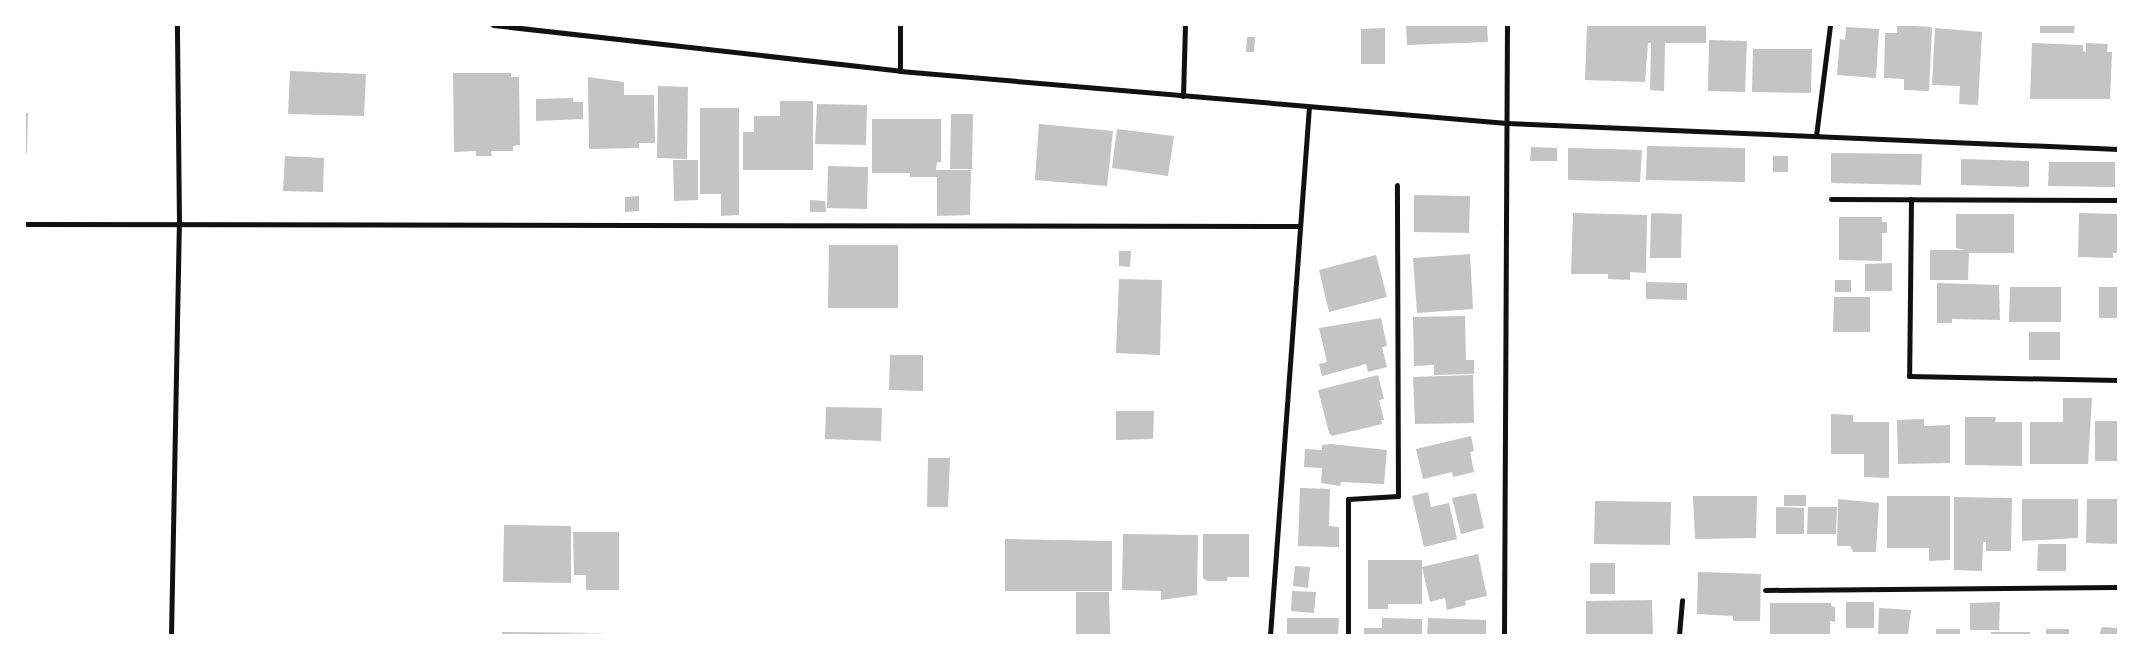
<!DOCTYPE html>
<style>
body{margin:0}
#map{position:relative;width:2143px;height:660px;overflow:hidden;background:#fff;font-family:"Varela Round",sans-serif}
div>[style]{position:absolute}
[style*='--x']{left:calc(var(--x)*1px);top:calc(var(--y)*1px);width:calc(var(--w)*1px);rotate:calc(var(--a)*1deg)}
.building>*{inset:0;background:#c4c4c4}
.minor>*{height:5px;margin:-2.5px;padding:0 2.5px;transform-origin:2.5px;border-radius:2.5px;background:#111}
span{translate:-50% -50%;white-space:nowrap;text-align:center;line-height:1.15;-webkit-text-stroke:4px #fff;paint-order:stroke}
.frame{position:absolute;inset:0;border:26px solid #fff;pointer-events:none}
</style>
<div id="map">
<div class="building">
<i style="clip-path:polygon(1406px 25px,1487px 25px,1488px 42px,1407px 45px)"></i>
<i style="clip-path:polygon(1587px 25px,1706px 25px,1706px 43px,1665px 43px,1664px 91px,1650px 90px,1651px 43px,1648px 43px,1645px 82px,1585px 80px)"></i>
<i style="clip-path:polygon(1897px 25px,1932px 27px,1929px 91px,1904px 90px,1904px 79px,1884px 78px,1885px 33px,1897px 33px)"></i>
<i style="clip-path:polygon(2040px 25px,2075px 25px,2074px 33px,2040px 33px)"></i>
<i style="clip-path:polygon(1846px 27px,1879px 29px,1876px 78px,1837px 75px,1840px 39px,1845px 40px)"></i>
<i style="clip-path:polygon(1385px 28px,1385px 64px,1361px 64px,1361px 29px)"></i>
<i style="clip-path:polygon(1935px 28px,1982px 32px,1978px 105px,1959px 104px,1960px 86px,1932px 85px)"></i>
<i style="clip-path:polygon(1247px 37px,1255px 37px,1254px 52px,1246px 52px)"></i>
<i style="clip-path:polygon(1709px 40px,1747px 41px,1745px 92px,1708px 91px)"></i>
<i style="clip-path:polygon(2032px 43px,2083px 45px,2083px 51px,2086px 52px,2086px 43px,2108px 44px,2107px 52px,2112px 52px,2110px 99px,2030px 99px)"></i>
<i style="clip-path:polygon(1753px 49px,1812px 49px,1811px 93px,1752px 92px)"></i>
<i style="clip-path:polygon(290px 71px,366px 74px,364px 116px,288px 114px)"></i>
<i style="clip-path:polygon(453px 73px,511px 73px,511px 77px,519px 77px,520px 145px,513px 146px,513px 151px,491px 151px,492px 156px,476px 156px,476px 151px,454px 152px)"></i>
<i style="clip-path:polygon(588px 77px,624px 82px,624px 95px,654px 95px,655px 143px,639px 143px,639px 148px,589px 149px)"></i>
<i style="clip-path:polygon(658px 86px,688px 87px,687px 159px,657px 158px)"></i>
<i style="clip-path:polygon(573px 98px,573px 102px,583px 102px,583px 119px,536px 121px,536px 99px)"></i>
<i style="clip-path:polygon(780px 101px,813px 101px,813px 170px,743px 170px,743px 132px,754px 132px,754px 116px,780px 116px)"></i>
<i style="clip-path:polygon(817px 104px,867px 105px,866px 145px,815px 144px)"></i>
<i style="clip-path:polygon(700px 108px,739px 108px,739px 215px,721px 216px,721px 194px,700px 194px)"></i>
<i style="clip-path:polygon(25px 113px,28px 113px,27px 153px,25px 153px)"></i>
<i style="clip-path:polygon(951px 114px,973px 114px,972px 169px,950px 169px)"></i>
<i style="clip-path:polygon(872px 119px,941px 119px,941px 162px,937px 162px,936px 170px,971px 170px,970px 215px,937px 216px,937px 177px,910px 177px,910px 173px,872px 173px)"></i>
<i style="clip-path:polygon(1039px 124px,1113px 131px,1107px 186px,1035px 180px)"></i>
<i style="clip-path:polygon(1117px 129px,1174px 136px,1168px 176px,1112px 168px)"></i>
<i style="clip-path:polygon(1647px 146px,1745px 148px,1745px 182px,1646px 180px)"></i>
<i style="clip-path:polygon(1531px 147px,1557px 148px,1557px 161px,1530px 161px)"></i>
<i style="clip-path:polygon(1568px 148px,1642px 150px,1640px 182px,1568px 180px)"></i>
<i style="clip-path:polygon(1831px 153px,1922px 154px,1921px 185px,1831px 183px)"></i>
<i style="clip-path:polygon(285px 156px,324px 158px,323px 192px,283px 191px)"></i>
<i style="clip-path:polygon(1773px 156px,1788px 156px,1788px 172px,1773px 172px)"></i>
<i style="clip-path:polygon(1961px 159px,2029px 161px,2029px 187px,1961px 185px)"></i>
<i style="clip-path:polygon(673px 160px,698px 160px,698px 200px,674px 201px)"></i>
<i style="clip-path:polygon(2049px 162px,2115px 162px,2115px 187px,2048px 186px)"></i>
<i style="clip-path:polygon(828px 166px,868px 167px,867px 209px,827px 208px)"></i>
<i style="clip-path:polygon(1414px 195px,1470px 196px,1469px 233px,1414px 232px)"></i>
<i style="clip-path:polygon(639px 196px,639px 211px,625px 212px,625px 197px)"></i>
<i style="clip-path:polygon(810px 200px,825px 201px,826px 212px,810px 212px)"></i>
<i style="clip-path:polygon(1573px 213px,1647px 215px,1646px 273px,1630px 272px,1630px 280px,1608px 279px,1608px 274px,1571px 274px)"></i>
<i style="clip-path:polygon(1651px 213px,1682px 214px,1681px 258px,1650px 258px)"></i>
<i style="clip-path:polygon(2079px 213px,2118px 214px,2118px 253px,2113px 253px,2113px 258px,2078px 257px)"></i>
<i style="clip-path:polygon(1956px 214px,2014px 214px,2014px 253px,1969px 253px,1968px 280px,1930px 280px,1930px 250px,1966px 250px,1956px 248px)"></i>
<i style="clip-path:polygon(1839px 217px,1882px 217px,1882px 222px,1887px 222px,1887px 233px,1882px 233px,1882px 261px,1839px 260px)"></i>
<i style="clip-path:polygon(829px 245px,898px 245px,898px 308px,828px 308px)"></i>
<i style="clip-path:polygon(1119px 251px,1131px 251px,1130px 267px,1119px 266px)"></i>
<i style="clip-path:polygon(1470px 254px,1473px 309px,1417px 313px,1413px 258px)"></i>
<i style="clip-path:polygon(1376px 255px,1387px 297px,1329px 312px,1319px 270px)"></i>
<i style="clip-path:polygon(1892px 263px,1892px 291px,1865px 291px,1865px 264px)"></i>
<i style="clip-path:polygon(1119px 279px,1162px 280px,1160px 355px,1116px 353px)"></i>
<i style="clip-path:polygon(1835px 280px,1851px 280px,1851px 292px,1835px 292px)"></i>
<i style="clip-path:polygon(1646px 282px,1687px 283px,1687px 300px,1646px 299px)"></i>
<i style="clip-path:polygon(1937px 283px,1999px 285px,2000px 320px,1952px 319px,1952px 323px,1937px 323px)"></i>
<i style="clip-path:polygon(2010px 287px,2061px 287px,2061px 322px,2009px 322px)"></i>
<i style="clip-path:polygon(2099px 287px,2118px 287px,2118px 318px,2099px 318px)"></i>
<i style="clip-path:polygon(1834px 297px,1870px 297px,1870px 332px,1833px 332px)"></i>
<i style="clip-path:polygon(1465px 316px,1466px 360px,1474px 360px,1474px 374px,1434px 375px,1434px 365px,1414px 366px,1413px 317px)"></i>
<i style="clip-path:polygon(1381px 318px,1387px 346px,1382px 347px,1387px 367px,1368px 372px,1366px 364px,1322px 376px,1319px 364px,1327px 362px,1319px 328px)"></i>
<i style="clip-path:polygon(2029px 332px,2060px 332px,2060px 360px,2029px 360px)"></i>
<i style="clip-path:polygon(890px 355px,923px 355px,923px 391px,889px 390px)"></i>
<i style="clip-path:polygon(1378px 375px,1384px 399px,1379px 400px,1384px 420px,1381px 420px,1382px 424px,1332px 436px,1329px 433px,1318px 390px)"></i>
<i style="clip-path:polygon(1473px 375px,1474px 423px,1415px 424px,1413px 377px)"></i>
<i style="clip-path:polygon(2063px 398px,2092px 398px,2088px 464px,2030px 464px,2030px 422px,2063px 422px)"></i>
<i style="clip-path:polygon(826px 407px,882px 408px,881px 441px,825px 439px)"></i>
<i style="clip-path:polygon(1116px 411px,1154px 411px,1153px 439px,1116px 440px)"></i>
<i style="clip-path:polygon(1831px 414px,1853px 415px,1853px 422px,1889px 422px,1889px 478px,1864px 477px,1864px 454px,1831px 454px)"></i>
<i style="clip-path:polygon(1965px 417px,1996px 417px,1995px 422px,2022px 422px,2022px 466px,1965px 465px)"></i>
<i style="clip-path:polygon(1924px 419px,1924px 426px,1950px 425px,1950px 463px,1898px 464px,1897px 420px)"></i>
<i style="clip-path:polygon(2095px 421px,2118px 421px,2118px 461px,2095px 461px)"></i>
<i style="clip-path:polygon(1471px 436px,1474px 451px,1470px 452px,1474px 472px,1453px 477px,1452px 472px,1423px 479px,1416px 449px)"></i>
<i style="clip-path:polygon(1331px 444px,1387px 450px,1384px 484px,1341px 482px,1340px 486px,1321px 483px,1322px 468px,1304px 467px,1305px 449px,1322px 450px,1322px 445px)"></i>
<i style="clip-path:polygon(928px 458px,950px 458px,948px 507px,927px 507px)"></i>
<i style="clip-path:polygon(1300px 488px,1330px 489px,1329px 526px,1339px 527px,1339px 547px,1298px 546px)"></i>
<i style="clip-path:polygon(1428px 492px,1431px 507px,1449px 503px,1457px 539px,1424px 547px,1412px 496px)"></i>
<i style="clip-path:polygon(1476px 493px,1484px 528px,1461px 534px,1452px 498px)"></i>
<i style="clip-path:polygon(1784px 495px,1806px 495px,1806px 506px,1784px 506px)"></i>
<i style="clip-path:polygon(1693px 496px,1757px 496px,1756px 538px,1695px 539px)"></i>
<i style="clip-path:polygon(1887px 496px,1950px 496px,1950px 560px,1929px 561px,1929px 548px,1887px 548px)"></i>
<i style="clip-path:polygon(1954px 497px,2012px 498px,2011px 551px,1986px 551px,1986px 542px,1983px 542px,1982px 571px,1954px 570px)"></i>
<i style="clip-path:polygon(1838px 499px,1879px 503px,1876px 552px,1853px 552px,1850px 546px,1837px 546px)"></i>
<i style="clip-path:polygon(2022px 499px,2078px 499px,2078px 538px,2022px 541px)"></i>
<i style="clip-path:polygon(2087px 499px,2118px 499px,2118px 544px,2086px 543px)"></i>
<i style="clip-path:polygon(1595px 501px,1671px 502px,1670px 545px,1594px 544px)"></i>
<i style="clip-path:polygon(1776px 507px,1804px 508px,1804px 534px,1776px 534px)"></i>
<i style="clip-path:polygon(1808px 507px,1837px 507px,1836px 534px,1807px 534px)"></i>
<i style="clip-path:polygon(504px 525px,571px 526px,571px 583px,503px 582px)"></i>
<i style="clip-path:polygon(573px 532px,619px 532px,619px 590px,586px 590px,586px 575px,574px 575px)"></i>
<i style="clip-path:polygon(1123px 534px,1198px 535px,1197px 595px,1161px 600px,1161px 591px,1122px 590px)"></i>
<i style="clip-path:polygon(1203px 534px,1249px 534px,1249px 577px,1227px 577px,1227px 581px,1207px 581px,1203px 578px)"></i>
<i style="clip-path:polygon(1005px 539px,1112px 541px,1112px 591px,1005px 591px)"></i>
<i style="clip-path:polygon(2038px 544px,2066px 544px,2066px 571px,2037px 571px)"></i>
<i style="clip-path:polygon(1478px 554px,1487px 596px,1465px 601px,1466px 605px,1447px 610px,1445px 598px,1430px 602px,1422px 567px)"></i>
<i style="clip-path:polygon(1368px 560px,1422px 560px,1422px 604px,1388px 604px,1388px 609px,1368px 609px)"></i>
<i style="clip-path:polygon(1590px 563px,1615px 563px,1615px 594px,1590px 594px)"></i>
<i style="clip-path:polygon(1295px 566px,1310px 567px,1308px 588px,1293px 586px)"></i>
<i style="clip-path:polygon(1698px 572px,1761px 574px,1760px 621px,1733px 621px,1733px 616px,1697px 614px)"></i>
<i style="clip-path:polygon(1292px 591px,1316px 592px,1314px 613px,1291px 611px)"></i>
<i style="clip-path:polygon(1076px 592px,1109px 592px,1110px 635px,1076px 635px)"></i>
<i style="clip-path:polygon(1652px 600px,1653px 635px,1586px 635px,1586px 601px)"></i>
<i style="clip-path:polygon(1846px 602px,1874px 602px,1874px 628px,1846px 628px)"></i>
<i style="clip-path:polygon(2000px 602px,1999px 630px,1970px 630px,1970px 603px)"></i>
<i style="clip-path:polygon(1770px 603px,1831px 603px,1831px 606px,1835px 607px,1835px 622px,1830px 621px,1830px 635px,1770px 635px)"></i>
<i style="clip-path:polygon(1879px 608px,1911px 610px,1908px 635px,1878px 635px)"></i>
<i style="clip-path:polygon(1287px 618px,1339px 618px,1338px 635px,1287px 635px)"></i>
<i style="clip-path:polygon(1382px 618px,1422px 619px,1422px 635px,1364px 635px,1364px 628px,1382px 628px)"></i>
<i style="clip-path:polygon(1428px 618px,1486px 620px,1486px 635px,1427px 635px)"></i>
<i style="clip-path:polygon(2102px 627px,2118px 628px,2118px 635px,2099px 635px)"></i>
<i style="clip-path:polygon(1936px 629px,1960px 629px,1960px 635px,1936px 635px)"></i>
<i style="clip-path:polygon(2046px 629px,2069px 629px,2069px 635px,2046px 635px)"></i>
<i style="clip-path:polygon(502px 632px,607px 633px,502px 635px)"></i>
<i style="clip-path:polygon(1991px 632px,2030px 632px,2030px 635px,1991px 635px)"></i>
</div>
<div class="minor">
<i style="--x:493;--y:25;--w:410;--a:6.4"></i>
<i style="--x:900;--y:71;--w:609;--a:4.9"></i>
<i style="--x:1507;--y:123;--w:612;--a:2.44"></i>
<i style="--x:900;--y:71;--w:46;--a:-90"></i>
<i style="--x:1183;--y:96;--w:71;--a:-88.4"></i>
<i style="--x:1816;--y:136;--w:112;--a:-82.8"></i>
<i style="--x:1831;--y:199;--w:287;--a:0.2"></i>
<i style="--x:1911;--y:199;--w:177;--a:90.6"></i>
<i style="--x:1909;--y:376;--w:209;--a:1.1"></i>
<i style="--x:25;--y:224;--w:1275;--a:0.09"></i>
<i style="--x:1765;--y:590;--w:353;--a:-0.5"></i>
<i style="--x:171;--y:635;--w:411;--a:-88.9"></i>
<i style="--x:179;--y:224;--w:199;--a:-90.6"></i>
<i style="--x:1270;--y:635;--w:529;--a:-85.78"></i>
<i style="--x:1348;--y:635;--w:136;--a:-90"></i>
<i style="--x:1348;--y:499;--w:50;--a:-3.4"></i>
<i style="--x:1398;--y:496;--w:311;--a:-90.2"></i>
<i style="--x:1504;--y:635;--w:610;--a:-89.72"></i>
<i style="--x:1679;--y:635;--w:35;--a:-85"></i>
</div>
<div class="frame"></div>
</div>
